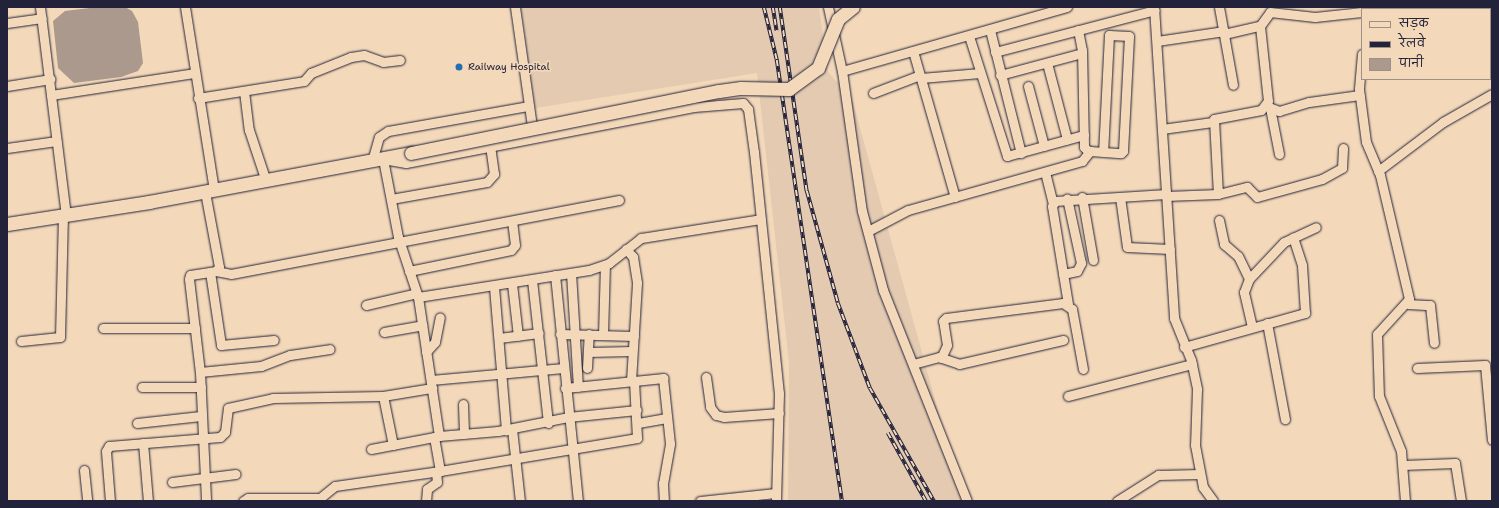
<!DOCTYPE html>
<meta charset="utf-8">
<style>
body{margin:0}
#map{position:relative;width:1499px;height:508px;overflow:hidden;background:#f3d8b9;font-family:"Shantell Sans","Playpen Sans Deva",sans-serif}
div>[style]{position:absolute}
[style*='--x']{left:calc(var(--x)*1px);top:calc(var(--y)*1px);width:calc(var(--w)*1px);rotate:calc(var(--a)*1deg)}
.built>*{inset:0;background:#e3cab0}
.water>*{inset:0;background:#ab998e}
.roads{filter:drop-shadow(0 0 1px #22223b) drop-shadow(0 0 1px #22223b)}
.minor>*{height:9px;margin:-4.5px;padding:0 4.5px;transform-origin:4.5px;border-radius:4.5px;background:#f3d8b9}
.highway>*{height:13px;margin:-6.5px;padding:0 6.5px;transform-origin:6.5px;border-radius:6.5px;background:#f3d8b9}
.rail>*{height:3.5px;margin-top:-1.75px;transform-origin:0;background:repeating-linear-gradient(90deg,#f3d8b9 0 6px,#22223b 0 12px);box-sizing:border-box;border-block:1px solid #22223b}
.bridges{filter:drop-shadow(0 0 1px #22223b) drop-shadow(0 0 1px #22223b)}
.highway-bridge>*{height:13px;margin:-6.5px;padding:0 6.5px;transform-origin:6.5px;border-radius:6.5px;background:#f3d8b9}
.dots>*{width:11px;height:11px;translate:-50% -50%;box-sizing:border-box;border:2px solid #f3d8b9;border-radius:50%}
span{translate:-50% -50%;white-space:nowrap;text-align:center;line-height:1.15;-webkit-text-stroke:3.5px #f3d8b9;paint-order:stroke}
.poi-label{font-size:10px;color:#22223b}
.left{translate:0 -50%;text-align:left}
.frame{position:absolute;inset:0;border:8px solid #22223b;pointer-events:none}
.legend{position:absolute;left:1361px;top:8px;width:130px;height:72px;box-sizing:border-box;background:#f3d8b9;border:1px solid #9f8f87;margin:0;padding:5px 7px;list-style:none;font-size:12px;color:#22223b}
.legend li{display:flex;align-items:center;gap:8px;height:20px}
.legend b{width:20px;border:1px solid #9f8f87}
</style>
<div id="map">
<div class="built">
<i style="clip-path:polygon(521px 7px,819px 7px,828px 72px,852px 99px,963px 501px,788px 501px,789px 362px,757px 73px,535px 108px)"></i>
</div>
<div class="water">
<i style="clip-path:polygon(98px 7px,125px 7px,132px 11px,138px 22px,143px 63px,138px 71px,121px 77px,74px 83px,58px 68px,53px 21px,65px 11px)"></i>
</div>
<div class="roads">
<div class="minor">
<i style="--x:40;--y:7;--w:210;--a:82.9"></i>
<i style="--x:185;--y:7;--w:185;--a:81"></i>
<i style="--x:515;--y:7;--w:127;--a:81.9"></i>
<i style="--x:828;--y:7;--w:66;--a:77.7"></i>
<i style="--x:842;--y:71;--w:141;--a:81.9"></i>
<i style="--x:862;--y:211;--w:82;--a:75.1"></i>
<i style="--x:883;--y:290;--w:227;--a:68.3"></i>
<i style="--x:1154;--y:7;--w:312;--a:86.3"></i>
<i style="--x:1174;--y:318;--w:45;--a:68"></i>
<i style="--x:1191;--y:360;--w:30;--a:78"></i>
<i style="--x:1197;--y:389;--w:56;--a:92"></i>
<i style="--x:1195;--y:445;--w:43;--a:79.2"></i>
<i style="--x:1203;--y:487;--w:17;--a:54"></i>
<i style="--x:1219;--y:7;--w:79;--a:79.8"></i>
<i style="--x:7;--y:23;--w:35;--a:-8"></i>
<i style="--x:990;--y:30;--w:127;--a:75.9"></i>
<i style="--x:1078;--y:30;--w:20;--a:79"></i>
<i style="--x:1082;--y:50;--w:97;--a:88.8"></i>
<i style="--x:1084;--y:147;--w:4;--a:45"></i>
<i style="--x:1087;--y:150;--w:3;--a:18"></i>
<i style="--x:1090;--y:151;--w:31;--a:4"></i>
<i style="--x:1121;--y:153;--w:3;--a:-45"></i>
<i style="--x:1123;--y:151;--w:115;--a:-87"></i>
<i style="--x:1129;--y:36;--w:20;--a:-177"></i>
<i style="--x:1109;--y:35;--w:117;--a:92.9"></i>
<i style="--x:1224;--y:34;--w:37;--a:-13"></i>
<i style="--x:1260;--y:26;--w:17;--a:-54"></i>
<i style="--x:1270;--y:12;--w:45;--a:6.3"></i>
<i style="--x:1315;--y:17;--w:47;--a:-6.1"></i>
<i style="--x:969;--y:36;--w:126;--a:72.4"></i>
<i style="--x:1007;--y:156;--w:80;--a:-15.3"></i>
<i style="--x:1157;--y:41;--w:68;--a:-8.5"></i>
<i style="--x:913;--y:51;--w:152;--a:74"></i>
<i style="--x:995;--y:52;--w:165;--a:-14.7"></i>
<i style="--x:1362;--y:54;--w:35;--a:95"></i>
<i style="--x:1359;--y:89;--w:53;--a:82.5"></i>
<i style="--x:1366;--y:142;--w:36;--a:67"></i>
<i style="--x:1380;--y:175;--w:127;--a:76.8"></i>
<i style="--x:1409;--y:299;--w:47;--a:132.4"></i>
<i style="--x:1377;--y:334;--w:62;--a:88.2"></i>
<i style="--x:1379;--y:396;--w:59;--a:68.2"></i>
<i style="--x:1401;--y:451;--w:50;--a:85.4"></i>
<i style="--x:1047;--y:63;--w:79;--a:75.3"></i>
<i style="--x:842;--y:71;--w:234;--a:-15.9"></i>
<i style="--x:1000;--y:75;--w:85;--a:-15"></i>
<i style="--x:921;--y:78;--w:59;--a:-4.8"></i>
<i style="--x:7;--y:86;--w:44;--a:-9.2"></i>
<i style="--x:1028;--y:86;--w:62;--a:75.1"></i>
<i style="--x:244;--y:91;--w:39;--a:83"></i>
<i style="--x:249;--y:130;--w:54;--a:71.6"></i>
<i style="--x:873;--y:93;--w:50;--a:-21"></i>
<i style="--x:51;--y:95;--w:146;--a:-8.7"></i>
<i style="--x:198;--y:98;--w:107;--a:-9.1"></i>
<i style="--x:304;--y:81;--w:11;--a:-49"></i>
<i style="--x:311;--y:73;--w:43;--a:-21.8"></i>
<i style="--x:351;--y:57;--w:13;--a:-9"></i>
<i style="--x:364;--y:55;--w:20;--a:20"></i>
<i style="--x:383;--y:62;--w:17;--a:-7"></i>
<i style="--x:1266;--y:106;--w:14;--a:21"></i>
<i style="--x:1279;--y:111;--w:31;--a:-17"></i>
<i style="--x:1309;--y:102;--w:51;--a:-7.8"></i>
<i style="--x:1270;--y:108;--w:47;--a:78.9"></i>
<i style="--x:1162;--y:129;--w:51;--a:-7.8"></i>
<i style="--x:7;--y:148;--w:50;--a:-8"></i>
<i style="--x:372;--y:161;--w:25;--a:-74"></i>
<i style="--x:379;--y:137;--w:11;--a:-34"></i>
<i style="--x:388;--y:131;--w:143;--a:-10.1"></i>
<i style="--x:1378;--y:171;--w:81;--a:-37"></i>
<i style="--x:1443;--y:122;--w:56;--a:-29.7"></i>
<i style="--x:1045;--y:172;--w:33;--a:76"></i>
<i style="--x:205;--y:192;--w:76;--a:79.4"></i>
<i style="--x:219;--y:267;--w:5;--a:127"></i>
<i style="--x:216;--y:271;--w:26;--a:171"></i>
<i style="--x:190;--y:275;--w:4;--a:104"></i>
<i style="--x:189;--y:279;--w:94;--a:83.3"></i>
<i style="--x:200;--y:372;--w:129;--a:87.3"></i>
<i style="--x:1218;--y:194;--w:75;--a:-93.1"></i>
<i style="--x:1214;--y:119;--w:48;--a:-10.8"></i>
<i style="--x:1261;--y:110;--w:11;--a:-52"></i>
<i style="--x:1268;--y:101;--w:75;--a:-96.1"></i>
<i style="--x:1166;--y:196;--w:52;--a:-2.2"></i>
<i style="--x:1218;--y:194;--w:30;--a:-14"></i>
<i style="--x:1247;--y:187;--w:14;--a:45"></i>
<i style="--x:1257;--y:197;--w:67;--a:-15.5"></i>
<i style="--x:1322;--y:179;--w:23;--a:-29"></i>
<i style="--x:1342;--y:168;--w:20;--a:-87"></i>
<i style="--x:1082;--y:197;--w:64;--a:80.1"></i>
<i style="--x:1120;--y:197;--w:50;--a:82"></i>
<i style="--x:1127;--y:247;--w:43;--a:2.7"></i>
<i style="--x:391;--y:199;--w:97;--a:-10"></i>
<i style="--x:487;--y:182;--w:11;--a:-49"></i>
<i style="--x:494;--y:174;--w:27;--a:-98"></i>
<i style="--x:1219;--y:220;--w:25;--a:78"></i>
<i style="--x:1224;--y:244;--w:18;--a:41"></i>
<i style="--x:1238;--y:256;--w:25;--a:64"></i>
<i style="--x:868;--y:231;--w:45;--a:-27.7"></i>
<i style="--x:908;--y:210;--w:181;--a:-15.7"></i>
<i style="--x:1082;--y:161;--w:13;--a:-51"></i>
<i style="--x:626;--y:249;--w:11;--a:49"></i>
<i style="--x:633;--y:257;--w:26;--a:81"></i>
<i style="--x:637;--y:283;--w:99;--a:93.5"></i>
<i style="--x:216;--y:271;--w:15;--a:11"></i>
<i style="--x:231;--y:274;--w:395;--a:-10.8"></i>
<i style="--x:409;--y:271;--w:104;--a:-11.6"></i>
<i style="--x:511;--y:250;--w:6;--a:-51"></i>
<i style="--x:515;--y:245;--w:24;--a:-97"></i>
<i style="--x:210;--y:272;--w:74;--a:81.4"></i>
<i style="--x:221;--y:345;--w:53;--a:-5.4"></i>
<i style="--x:571;--y:273;--w:114;--a:86.5"></i>
<i style="--x:1063;--y:274;--w:14;--a:-12"></i>
<i style="--x:1077;--y:271;--w:9;--a:-63"></i>
<i style="--x:1081;--y:263;--w:66;--a:-102.2"></i>
<i style="--x:555;--y:275;--w:227;--a:84.2"></i>
<i style="--x:532;--y:280;--w:144;--a:83.6"></i>
<i style="--x:512;--y:284;--w:52;--a:83.4"></i>
<i style="--x:494;--y:287;--w:144;--a:85.2"></i>
<i style="--x:418;--y:297;--w:173;--a:-9"></i>
<i style="--x:589;--y:270;--w:21;--a:-19"></i>
<i style="--x:609;--y:263;--w:41;--a:-38"></i>
<i style="--x:641;--y:238;--w:121;--a:-9"></i>
<i style="--x:1068;--y:304;--w:99;--a:-99.3"></i>
<i style="--x:1052;--y:206;--w:6;--a:-59"></i>
<i style="--x:1055;--y:201;--w:111;--a:-3.6"></i>
<i style="--x:1408;--y:304;--w:22;--a:3"></i>
<i style="--x:1430;--y:305;--w:38;--a:84"></i>
<i style="--x:366;--y:305;--w:52;--a:-13.2"></i>
<i style="--x:1267;--y:323;--w:98;--a:79.4"></i>
<i style="--x:1252;--y:327;--w:36;--a:-103"></i>
<i style="--x:1244;--y:292;--w:14;--a:-69"></i>
<i style="--x:1249;--y:279;--w:51;--a:-46.6"></i>
<i style="--x:1284;--y:242;--w:35;--a:-25"></i>
<i style="--x:103;--y:328;--w:92;--a:0"></i>
<i style="--x:384;--y:332;--w:39;--a:-10"></i>
<i style="--x:560;--y:334;--w:74;--a:1.5"></i>
<i style="--x:603;--y:335;--w:70;--a:-88.4"></i>
<i style="--x:499;--y:338;--w:40;--a:-7.1"></i>
<i style="--x:21;--y:341;--w:39;--a:-6"></i>
<i style="--x:60;--y:337;--w:122;--a:-88.6"></i>
<i style="--x:1184;--y:347;--w:126;--a:-15.7"></i>
<i style="--x:1305;--y:313;--w:48;--a:-93.6"></i>
<i style="--x:1302;--y:265;--w:29;--a:-108"></i>
<i style="--x:426;--y:352;--w:13;--a:-48"></i>
<i style="--x:435;--y:342;--w:25;--a:-79"></i>
<i style="--x:588;--y:352;--w:44;--a:-1.3"></i>
<i style="--x:941;--y:358;--w:14;--a:-65"></i>
<i style="--x:947;--y:345;--w:24;--a:-99"></i>
<i style="--x:943;--y:321;--w:4;--a:-45"></i>
<i style="--x:946;--y:318;--w:118;--a:-7.3"></i>
<i style="--x:1063;--y:303;--w:11;--a:34"></i>
<i style="--x:1072;--y:309;--w:61;--a:79.6"></i>
<i style="--x:913;--y:364;--w:27;--a:-15"></i>
<i style="--x:939;--y:357;--w:21;--a:19"></i>
<i style="--x:959;--y:364;--w:107;--a:-13"></i>
<i style="--x:587;--y:368;--w:34;--a:-87"></i>
<i style="--x:1417;--y:368;--w:68;--a:-2.5"></i>
<i style="--x:1485;--y:365;--w:75;--a:84.7"></i>
<i style="--x:200;--y:372;--w:61;--a:-5.6"></i>
<i style="--x:261;--y:366;--w:31;--a:-21"></i>
<i style="--x:290;--y:355;--w:40;--a:-8.5"></i>
<i style="--x:706;--y:377;--w:30;--a:82"></i>
<i style="--x:710;--y:407;--w:10;--a:53"></i>
<i style="--x:716;--y:415;--w:8;--a:14"></i>
<i style="--x:724;--y:417;--w:55;--a:-4.2"></i>
<i style="--x:431;--y:380;--w:133;--a:-5.2"></i>
<i style="--x:142;--y:387;--w:59;--a:0"></i>
<i style="--x:565;--y:388;--w:99;--a:-5.8"></i>
<i style="--x:663;--y:378;--w:66;--a:83.9"></i>
<i style="--x:670;--y:444;--w:40;--a:100"></i>
<i style="--x:663;--y:483;--w:18;--a:87"></i>
<i style="--x:383;--y:396;--w:50;--a:78.5"></i>
<i style="--x:1068;--y:396;--w:128;--a:-14.5"></i>
<i style="--x:463;--y:404;--w:30;--a:88"></i>
<i style="--x:137;--y:423;--w:64;--a:-6.2"></i>
<i style="--x:638;--y:423;--w:29;--a:-10"></i>
<i style="--x:512;--y:429;--w:72;--a:83.7"></i>
<i style="--x:439;--y:436;--w:141;--a:-98.6"></i>
<i style="--x:418;--y:297;--w:63;--a:-108.4"></i>
<i style="--x:398;--y:237;--w:79;--a:-100.9"></i>
<i style="--x:383;--y:159;--w:23;--a:10"></i>
<i style="--x:406;--y:163;--w:293;--a:-11"></i>
<i style="--x:694;--y:107;--w:49;--a:-4.7"></i>
<i style="--x:743;--y:103;--w:8;--a:50"></i>
<i style="--x:748;--y:109;--w:43;--a:82.1"></i>
<i style="--x:754;--y:152;--w:242;--a:84.1"></i>
<i style="--x:779;--y:393;--w:108;--a:91.6"></i>
<i style="--x:434;--y:437;--w:35;--a:80"></i>
<i style="--x:440;--y:471;--w:200;--a:-9.5"></i>
<i style="--x:637;--y:438;--w:57;--a:-93"></i>
<i style="--x:143;--y:443;--w:58;--a:85.1"></i>
<i style="--x:371;--y:449;--w:69;--a:-10.8"></i>
<i style="--x:439;--y:436;--w:59;--a:-4.8"></i>
<i style="--x:498;--y:431;--w:71;--a:-11.3"></i>
<i style="--x:568;--y:417;--w:69;--a:-5.8"></i>
<i style="--x:1403;--y:465;--w:52;--a:-2.2"></i>
<i style="--x:1455;--y:463;--w:38;--a:81"></i>
<i style="--x:84;--y:470;--w:31;--a:84"></i>
<i style="--x:172;--y:482;--w:64;--a:-7.1"></i>
<i style="--x:110;--y:501;--w:50;--a:-94.6"></i>
<i style="--x:106;--y:451;--w:6;--a:-59"></i>
<i style="--x:109;--y:446;--w:111;--a:-4.6"></i>
<i style="--x:220;--y:437;--w:7;--a:-45"></i>
<i style="--x:225;--y:432;--w:24;--a:-83"></i>
<i style="--x:228;--y:408;--w:46;--a:-12.5"></i>
<i style="--x:273;--y:398;--w:110;--a:-1"></i>
<i style="--x:383;--y:396;--w:50;--a:-9.3"></i>
<i style="--x:243;--y:501;--w:6;--a:-31"></i>
<i style="--x:248;--y:498;--w:72;--a:0"></i>
<i style="--x:320;--y:498;--w:19;--a:-39"></i>
<i style="--x:335;--y:486;--w:106;--a:-8.1"></i>
<i style="--x:426;--y:501;--w:12;--a:-85"></i>
<i style="--x:427;--y:489;--w:12;--a:-35"></i>
<i style="--x:437;--y:482;--w:10;--a:-96"></i>
<i style="--x:700;--y:501;--w:76;--a:-6"></i>
<i style="--x:1117;--y:501;--w:49;--a:-32.4"></i>
<i style="--x:1158;--y:475;--w:42;--a:-1.4"></i>
</div>
<div class="highway">
<i style="--x:7;--y:224;--w:144;--a:-8.8"></i>
<i style="--x:149;--y:202;--w:267;--a:-10.6"></i>
</div>
</div>
<div class="rail">
<i style="--x:764;--y:7;--w:55;--a:76.2"></i>
<i style="--x:777;--y:60;--w:446;--a:81.6"></i>
<i style="--x:773;--y:7;--w:24;--a:81"></i>
<i style="--x:780;--y:7;--w:186;--a:81.7"></i>
<i style="--x:807;--y:191;--w:116;--a:74.5"></i>
<i style="--x:838;--y:303;--w:91;--a:69.4"></i>
<i style="--x:870;--y:388;--w:130;--a:60.5"></i>
<i style="--x:888;--y:433;--w:78;--a:60.8"></i>
</div>
<div class="bridges">
<div class="highway-bridge">
<i style="--x:411;--y:153;--w:314;--a:-11.4"></i>
<i style="--x:719;--y:91;--w:22;--a:-8"></i>
<i style="--x:741;--y:88;--w:48;--a:1.2"></i>
<i style="--x:789;--y:89;--w:36;--a:-36"></i>
<i style="--x:818;--y:68;--w:53;--a:-67.8"></i>
<i style="--x:838;--y:19;--w:19;--a:-39"></i>
</div>
</div>
<div class="dots">
<i style="left:459px;top:67px;background:#1f6fb2"></i>
</div>
<div class="poi-label">
<span class="left" style="left:468px;top:67px">Railway Hospital</span>
</div>
<div class="frame"></div>
<ul class="legend">
<li><b style="height:5px;background:#f3d8b9"></b>सड़क</li>
<li><b style="height:5px;background:#22223b"></b>रेलवे</li>
<li><b style="height:11px;background:#ab998e"></b>पानी</li>
</ul>
</div>
